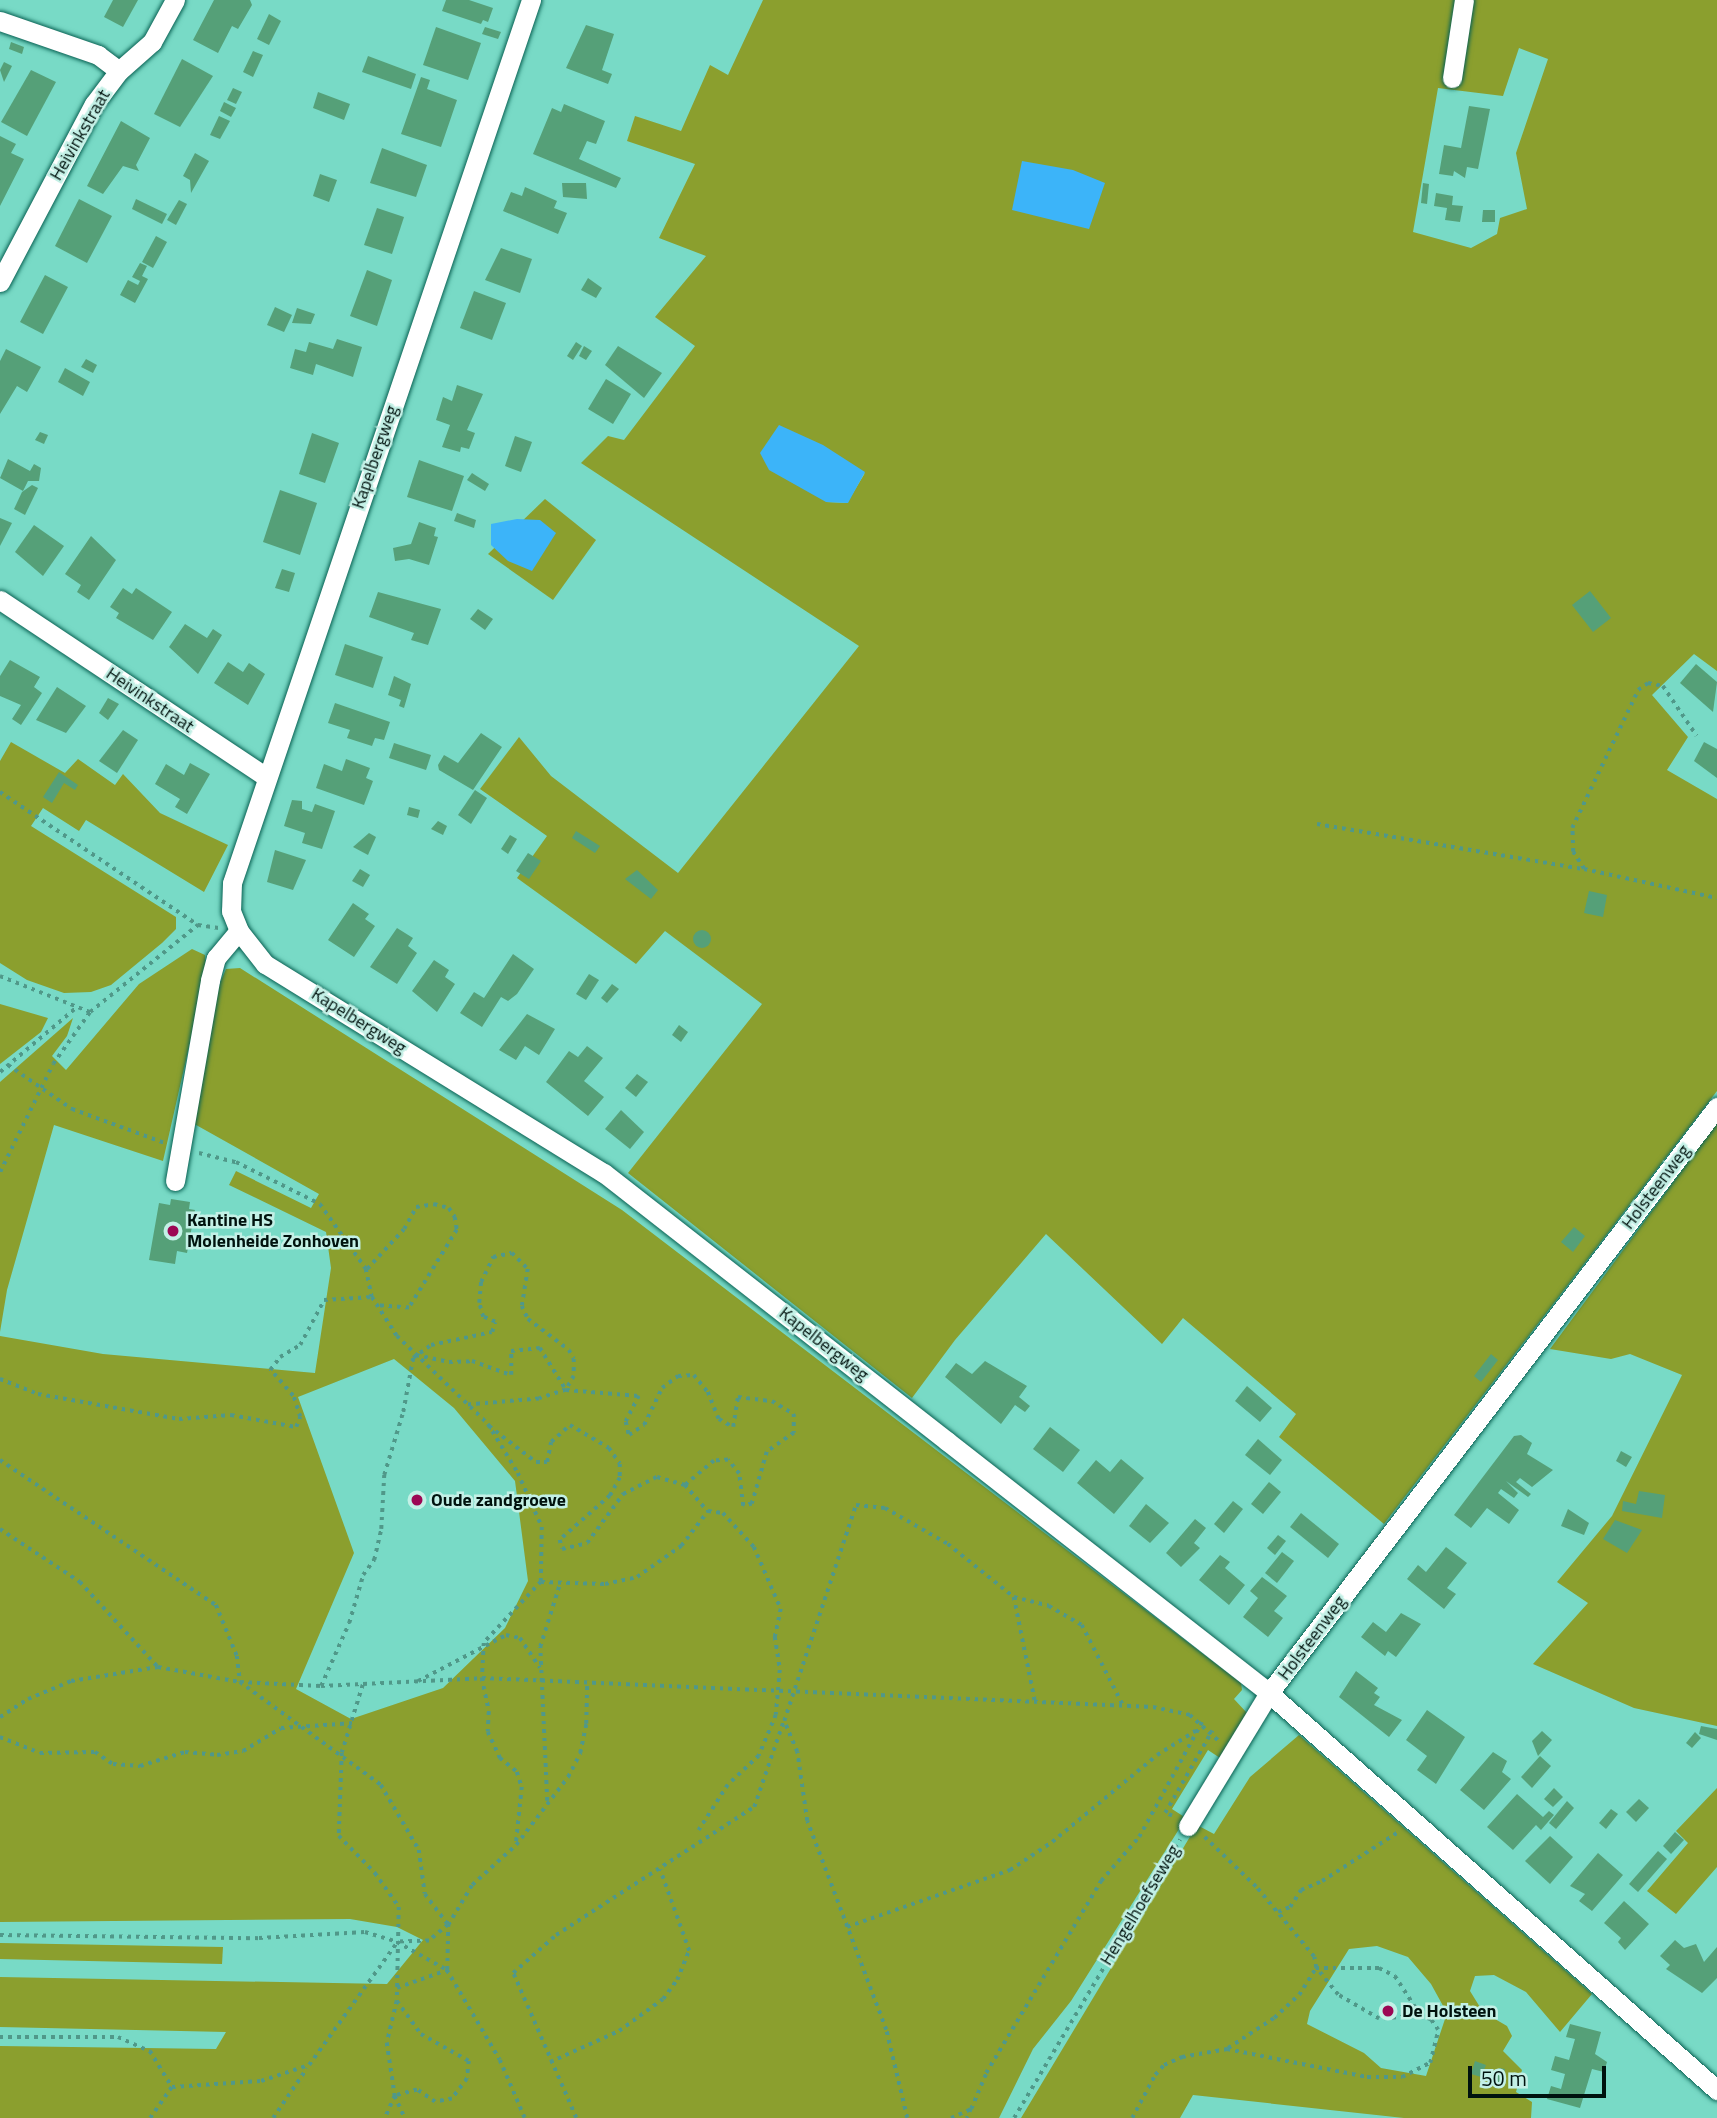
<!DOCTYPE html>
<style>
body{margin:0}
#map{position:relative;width:1717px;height:2118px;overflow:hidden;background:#78dac6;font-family:"Titillium Web",sans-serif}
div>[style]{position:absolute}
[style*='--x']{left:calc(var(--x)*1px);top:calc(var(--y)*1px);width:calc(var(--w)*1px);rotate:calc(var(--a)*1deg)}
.green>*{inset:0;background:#8b9f2e}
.water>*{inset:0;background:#3cb4f9}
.building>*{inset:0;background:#55a078}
.round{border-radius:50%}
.path>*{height:3.5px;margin-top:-1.75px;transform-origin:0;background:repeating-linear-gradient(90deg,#509889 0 3.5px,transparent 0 8.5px)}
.roads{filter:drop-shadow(0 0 2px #096153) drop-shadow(0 0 2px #096153)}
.minor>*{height:19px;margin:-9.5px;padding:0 9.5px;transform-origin:9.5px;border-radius:9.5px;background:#fff}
.dots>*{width:19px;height:19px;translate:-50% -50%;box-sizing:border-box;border:4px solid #c3f0e6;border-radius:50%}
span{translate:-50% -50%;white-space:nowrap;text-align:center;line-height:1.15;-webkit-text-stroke:5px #c3f0e6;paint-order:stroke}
.street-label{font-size:18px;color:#00120e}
.poi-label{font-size:18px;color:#00120e;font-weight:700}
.left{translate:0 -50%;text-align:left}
.scale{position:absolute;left:1468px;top:2066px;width:138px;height:32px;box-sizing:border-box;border:4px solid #00120e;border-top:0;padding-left:9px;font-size:21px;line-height:24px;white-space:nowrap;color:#00120e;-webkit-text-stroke:5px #c3f0e6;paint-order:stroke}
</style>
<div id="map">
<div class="green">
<i style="clip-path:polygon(evenodd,763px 0,1717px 0,1717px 671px,1694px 654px,1652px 695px,1688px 737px,1667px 770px,1717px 799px,1717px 1091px,1384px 1524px,1279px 1437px,1296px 1414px,1183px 1318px,1162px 1344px,1046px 1234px,955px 1340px,912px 1398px,628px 1173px,762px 1004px,665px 931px,636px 964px,517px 878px,547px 836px,480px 789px,519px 737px,551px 776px,678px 873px,859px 646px,581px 463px,608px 436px,624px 440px,695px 346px,655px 317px,706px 256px,659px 238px,695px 164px,627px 141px,635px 116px,681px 131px,710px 65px,728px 75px,763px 0,1519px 48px,1548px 59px,1516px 153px,1527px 209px,1500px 218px,1497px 234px,1471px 248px,1413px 232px,1438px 88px,1503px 96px,1519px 48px,763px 0,865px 473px,847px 503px,826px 502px,865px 473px)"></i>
<i style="clip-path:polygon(545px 499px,596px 540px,553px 600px,488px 554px)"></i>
<i style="clip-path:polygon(11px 742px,65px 773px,78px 759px,115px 785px,123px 774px,160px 813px,228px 845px,204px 892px,86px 820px,79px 831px,43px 808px,31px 826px,176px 917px,176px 929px,162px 943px,111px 985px,91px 992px,64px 993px,27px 980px,0 963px,0 761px)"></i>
<i style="clip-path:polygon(192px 949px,205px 955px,206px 972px,163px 1161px,54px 1125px,7px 1290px,0 1332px,0 1082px,73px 1018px,67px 1036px,52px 1056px,66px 1070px,139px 984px)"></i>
<i style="clip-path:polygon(evenodd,240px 968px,622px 1210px,1241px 1683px,1242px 1690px,1234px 1699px,1247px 1713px,1223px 1760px,1208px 1750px,1172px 1809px,1186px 1818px,1071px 2001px,1033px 2049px,999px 2118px,0 2118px,0 2046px,216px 2049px,226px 2032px,0 2027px,0 1977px,387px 1984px,423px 1940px,397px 1927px,350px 1919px,0 1922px,0 1336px,103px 1354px,315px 1373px,331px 1268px,326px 1232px,229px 1185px,236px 1171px,311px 1208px,319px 1194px,189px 1121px,220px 983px,226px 969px,240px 968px,394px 1359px,454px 1408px,515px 1481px,528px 1581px,505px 1628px,443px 1688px,351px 1719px,296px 1689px,354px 1553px,298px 1397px,394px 1359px)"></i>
<i style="clip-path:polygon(0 1004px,48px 1018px,41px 1032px,0 1064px)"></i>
<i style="clip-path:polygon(1717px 1123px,1717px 1726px,1634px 1708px,1533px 1664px,1588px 1603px,1557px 1582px,1612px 1516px,1682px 1375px,1630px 1354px,1611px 1359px,1550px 1349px)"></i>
<i style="clip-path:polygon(evenodd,1299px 1735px,1592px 1994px,1560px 2032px,1526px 1992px,1494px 1975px,1475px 1976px,1470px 1991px,1483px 2012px,1507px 2026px,1512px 2036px,1503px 2051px,1522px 2070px,1516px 2092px,1532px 2102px,1531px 2118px,1404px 2118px,1193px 2095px,1180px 2118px,1021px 2118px,1197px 1825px,1214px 1834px,1250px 1777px,1299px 1735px,1377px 1946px,1408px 1957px,1431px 1984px,1447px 2013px,1426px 2076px,1381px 2068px,1364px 2053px,1307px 2024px,1310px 2011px,1349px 1949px,1377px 1946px)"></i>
<i style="clip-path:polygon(1717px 1788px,1717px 1867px,1676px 1914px,1647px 1891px,1688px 1843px,1676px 1831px)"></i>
<i style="clip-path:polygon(0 1943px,223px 1947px,222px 1964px,0 1959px)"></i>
</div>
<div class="water">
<i style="clip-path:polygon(1022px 161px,1073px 170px,1105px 183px,1089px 229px,1012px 210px)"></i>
<i style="clip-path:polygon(779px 425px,823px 445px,865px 472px,848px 503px,826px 502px,769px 470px,760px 453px)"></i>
<i style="clip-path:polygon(517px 519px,540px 520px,556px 533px,532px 571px,508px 561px,491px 545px,491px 524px)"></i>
</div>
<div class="building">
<i style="clip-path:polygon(113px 0,138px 0,123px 27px,104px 17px)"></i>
<i style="clip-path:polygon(214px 0,250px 0,252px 5px,238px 29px,232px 26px,218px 53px,193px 40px)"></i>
<i style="clip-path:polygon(446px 0,469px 0,493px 8px,488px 22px,483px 20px,481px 24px,442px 11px)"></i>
<i style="clip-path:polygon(269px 14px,281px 21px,269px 45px,257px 39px)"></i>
<i style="clip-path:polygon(586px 25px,614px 34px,602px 70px,612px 74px,608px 84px,566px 68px)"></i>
<i style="clip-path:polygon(436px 27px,481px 43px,468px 80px,423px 65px)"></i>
<i style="clip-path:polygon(485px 27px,501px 32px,498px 39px,482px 34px)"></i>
<i style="clip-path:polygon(11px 42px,24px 47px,22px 54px,9px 49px)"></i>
<i style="clip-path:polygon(253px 51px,263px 55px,253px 77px,243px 72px)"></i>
<i style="clip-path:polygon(368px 56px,416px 74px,411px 89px,362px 72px)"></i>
<i style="clip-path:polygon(182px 59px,213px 76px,180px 127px,154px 114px)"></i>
<i style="clip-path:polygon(4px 62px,12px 66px,4px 82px,0 70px)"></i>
<i style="clip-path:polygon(31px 70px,56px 82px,27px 136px,1px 122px)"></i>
<i style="clip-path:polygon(421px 77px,430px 80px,427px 89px,457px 100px,441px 147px,401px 134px)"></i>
<i style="clip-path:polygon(233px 88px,242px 92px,236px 104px,227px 100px)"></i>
<i style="clip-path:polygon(318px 92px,350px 104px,344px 120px,313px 108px)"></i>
<i style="clip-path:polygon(224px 102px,236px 108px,231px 117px,220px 111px)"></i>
<i style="clip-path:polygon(564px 104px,605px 121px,596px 144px,587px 141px,579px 159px,621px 178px,616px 188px,533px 154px,552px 108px,561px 112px)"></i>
<i style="clip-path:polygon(1469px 106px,1490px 109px,1478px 169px,1467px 167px,1465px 178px,1454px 171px,1453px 176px,1439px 174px,1444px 145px,1461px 148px)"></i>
<i style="clip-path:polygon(219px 116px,230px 121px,220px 139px,210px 135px)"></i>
<i style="clip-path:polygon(121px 121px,150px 138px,136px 165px,139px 171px,123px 166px,103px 194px,87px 186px)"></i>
<i style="clip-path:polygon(0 136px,16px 144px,11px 153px,24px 159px,0 206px)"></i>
<i style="clip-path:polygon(382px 148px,427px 165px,416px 197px,370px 183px)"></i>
<i style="clip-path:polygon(195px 153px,209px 161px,191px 193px,190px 180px,183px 176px)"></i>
<i style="clip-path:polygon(320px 174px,337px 180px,329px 202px,313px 196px)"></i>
<i style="clip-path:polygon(562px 183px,586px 183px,587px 199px,563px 197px)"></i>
<i style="clip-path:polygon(1423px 183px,1429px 184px,1427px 204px,1421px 203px)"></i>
<i style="clip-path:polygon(525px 187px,557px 201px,554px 208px,567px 213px,558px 234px,503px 211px,511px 192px,522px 196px)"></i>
<i style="clip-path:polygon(1436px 193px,1453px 196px,1452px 205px,1463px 206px,1460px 222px,1445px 220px,1447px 208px,1434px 206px)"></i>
<i style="clip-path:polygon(79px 199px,112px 216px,87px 263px,55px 246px)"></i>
<i style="clip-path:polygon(136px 199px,167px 214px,162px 224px,132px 209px)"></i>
<i style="clip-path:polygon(179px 200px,187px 204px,176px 225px,167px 220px)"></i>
<i style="clip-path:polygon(377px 208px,404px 217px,392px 254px,364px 245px)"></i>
<i style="clip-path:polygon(1483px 210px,1495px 210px,1495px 222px,1482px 222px)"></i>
<i style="clip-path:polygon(156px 236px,167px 242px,153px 268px,142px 262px)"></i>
<i style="clip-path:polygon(501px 248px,532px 259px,520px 293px,485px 280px)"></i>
<i style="clip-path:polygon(140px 263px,147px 266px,142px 276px,148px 279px,135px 303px,120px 295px,128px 280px,138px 285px,140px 281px,132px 277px)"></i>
<i style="clip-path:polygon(367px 270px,392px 280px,377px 326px,350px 316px)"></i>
<i style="clip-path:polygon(45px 275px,68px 287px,43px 334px,20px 322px)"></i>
<i style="clip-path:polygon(588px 278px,602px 288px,596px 298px,581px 290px)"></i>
<i style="clip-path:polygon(474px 291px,506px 303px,492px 340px,460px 328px)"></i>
<i style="clip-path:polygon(275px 307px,292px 315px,284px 332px,267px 325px)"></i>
<i style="clip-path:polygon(297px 308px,315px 314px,311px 324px,292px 323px)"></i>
<i style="clip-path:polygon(337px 339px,362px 347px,353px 377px,316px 364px,313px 375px,290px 368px,295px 349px,306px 352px,309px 342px,333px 349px)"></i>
<i style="clip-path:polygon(576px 342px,582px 346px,573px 360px,567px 356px)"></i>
<i style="clip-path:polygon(584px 346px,592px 351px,586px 360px,579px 356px)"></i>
<i style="clip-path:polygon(618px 346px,662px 373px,644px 398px,605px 365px)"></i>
<i style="clip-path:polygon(6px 349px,41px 367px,27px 392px,17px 386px,0 414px,0 361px)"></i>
<i style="clip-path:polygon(86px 359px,97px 365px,93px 373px,81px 367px)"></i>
<i style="clip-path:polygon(65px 368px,90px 382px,83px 396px,58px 382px)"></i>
<i style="clip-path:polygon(606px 379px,631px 394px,613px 424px,588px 409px)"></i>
<i style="clip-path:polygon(457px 385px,483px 394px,467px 430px,475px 433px,469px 449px,461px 447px,460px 452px,442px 447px,450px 425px,436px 420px,443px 397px,452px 401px)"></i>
<i style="clip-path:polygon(40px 432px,48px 435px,44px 444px,35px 440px)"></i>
<i style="clip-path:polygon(312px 433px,339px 443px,325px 483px,299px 474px)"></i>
<i style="clip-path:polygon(515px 436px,532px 442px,521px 472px,505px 466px)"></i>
<i style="clip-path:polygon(8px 459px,30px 471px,34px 464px,41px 468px,39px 481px,28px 481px,23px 491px,0 478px)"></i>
<i style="clip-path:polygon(419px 460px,464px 476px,452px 511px,407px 497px)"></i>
<i style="clip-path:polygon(472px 473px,489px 484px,485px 491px,467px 480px)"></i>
<i style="clip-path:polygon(32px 485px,38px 488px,25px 515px,14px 509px,22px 492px)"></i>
<i style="clip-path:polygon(280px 490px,317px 503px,300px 555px,263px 542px)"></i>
<i style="clip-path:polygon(457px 513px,476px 520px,474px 528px,454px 521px)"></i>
<i style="clip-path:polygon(0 518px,12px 523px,0 546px)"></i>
<i style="clip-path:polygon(419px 522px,436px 528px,434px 536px,438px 537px,429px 565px,409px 559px,395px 561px,393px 548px,411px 544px)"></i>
<i style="clip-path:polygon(34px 525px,64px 546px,43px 576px,15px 552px)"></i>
<i style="clip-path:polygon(91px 536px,116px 560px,89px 600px,77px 592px,81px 585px,65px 574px)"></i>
<i style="clip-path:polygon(282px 569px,295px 573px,289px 592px,275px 588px)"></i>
<i style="clip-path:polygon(123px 588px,132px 594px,136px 588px,172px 612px,153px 640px,116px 618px,119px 613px,110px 607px)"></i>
<i style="clip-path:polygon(1590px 591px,1611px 618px,1593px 632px,1572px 605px)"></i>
<i style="clip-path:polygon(378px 592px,441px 609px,428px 645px,411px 640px,414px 633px,369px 617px)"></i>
<i style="clip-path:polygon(478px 609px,493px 619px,485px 630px,470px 619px)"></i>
<i style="clip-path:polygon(185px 624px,207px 638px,213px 629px,222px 635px,198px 674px,169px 647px)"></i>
<i style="clip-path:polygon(345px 644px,383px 657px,373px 688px,335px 675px)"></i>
<i style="clip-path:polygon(10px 660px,40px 677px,34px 687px,42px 693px,21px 725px,12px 719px,21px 705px,0 696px,0 676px)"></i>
<i style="clip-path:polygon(228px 662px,243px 672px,249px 663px,265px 674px,248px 705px,214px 683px)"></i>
<i style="clip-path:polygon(1696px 664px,1717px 682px,1713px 712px,1680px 683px)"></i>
<i style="clip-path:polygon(394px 676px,411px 684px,404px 708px,399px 706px,401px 700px,388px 695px)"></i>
<i style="clip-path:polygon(57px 687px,86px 706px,66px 733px,36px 720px)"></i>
<i style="clip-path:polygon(108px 698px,119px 704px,108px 720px,99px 713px)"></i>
<i style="clip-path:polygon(335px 703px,390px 722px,384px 740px,375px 738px,372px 746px,347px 738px,350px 730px,328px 723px)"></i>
<i style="clip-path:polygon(123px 730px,138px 740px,117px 773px,99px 761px)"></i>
<i style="clip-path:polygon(481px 733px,502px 747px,473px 790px,439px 770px,438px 765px,444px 755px,458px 763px)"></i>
<i style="clip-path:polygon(1704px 742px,1717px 749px,1717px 778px,1694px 761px)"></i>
<i style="clip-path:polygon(394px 743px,431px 755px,426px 770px,389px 758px)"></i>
<i style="clip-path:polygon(346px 759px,370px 768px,366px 778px,373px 781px,364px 805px,316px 788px,324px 764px,342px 771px)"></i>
<i style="clip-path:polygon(190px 763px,210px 774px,187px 814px,175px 807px,180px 799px,155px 784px,166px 764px,184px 775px)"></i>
<i style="clip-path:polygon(59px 772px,78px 785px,75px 790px,64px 783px,52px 803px,43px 797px)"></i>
<i style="clip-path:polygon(475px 790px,487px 798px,471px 824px,458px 815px)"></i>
<i style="clip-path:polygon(292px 800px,302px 801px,302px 809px,312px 812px,315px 804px,335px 811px,322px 849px,302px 843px,305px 833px,284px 826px)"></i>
<i style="clip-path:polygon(409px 807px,420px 810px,418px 818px,407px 815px)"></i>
<i style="clip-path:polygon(438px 821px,447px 826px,443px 835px,431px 829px)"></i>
<i style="clip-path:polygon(576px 831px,600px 846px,595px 853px,572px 838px)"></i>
<i style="clip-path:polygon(369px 833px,376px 837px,368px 855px,353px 847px)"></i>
<i style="clip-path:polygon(510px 835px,517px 839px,508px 854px,501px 849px)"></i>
<i style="clip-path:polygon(275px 850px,306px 860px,293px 890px,267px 882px)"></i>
<i style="clip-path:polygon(528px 853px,541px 861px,529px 879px,516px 871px)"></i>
<i style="clip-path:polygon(360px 869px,370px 875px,363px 887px,352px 881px)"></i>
<i style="clip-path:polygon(637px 870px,658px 890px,651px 899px,625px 879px)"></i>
<i style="clip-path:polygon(1589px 891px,1607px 895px,1603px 917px,1584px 913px)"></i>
<i style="clip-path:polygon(353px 903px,369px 914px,365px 919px,375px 926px,354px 957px,328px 940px)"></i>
<i style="clip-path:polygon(397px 928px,413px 938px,408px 946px,417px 953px,397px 984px,370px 967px)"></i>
<i class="round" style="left:693px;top:930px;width:18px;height:18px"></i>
<i style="clip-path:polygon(513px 954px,534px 969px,517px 994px,508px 1001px,501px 997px,482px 1027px,460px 1013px,474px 992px,484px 998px)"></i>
<i style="clip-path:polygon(434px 960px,449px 970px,445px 977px,455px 984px,437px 1012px,412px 991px)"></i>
<i style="clip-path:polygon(589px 974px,599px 980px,586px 1000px,576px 994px)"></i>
<i style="clip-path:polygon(612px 984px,619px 989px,607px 1003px,601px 998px)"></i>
<i style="clip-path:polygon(527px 1014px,555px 1029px,539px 1055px,525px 1046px,516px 1060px,499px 1050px)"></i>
<i style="clip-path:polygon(679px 1025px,688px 1032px,681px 1042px,672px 1035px)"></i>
<i style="clip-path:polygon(587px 1046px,603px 1058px,584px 1081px,604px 1097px,588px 1116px,546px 1082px,569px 1051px,578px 1057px)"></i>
<i style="clip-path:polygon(637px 1074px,648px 1082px,636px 1097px,625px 1088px)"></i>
<i style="clip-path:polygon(621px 1110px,644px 1132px,630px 1149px,605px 1129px)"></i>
<i style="clip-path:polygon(171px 1199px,190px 1202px,189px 1209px,195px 1210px,187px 1253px,177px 1251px,175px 1264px,149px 1260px,159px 1203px,170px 1205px)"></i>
<i style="clip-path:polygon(1574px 1227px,1585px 1236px,1573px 1252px,1561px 1242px)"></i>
<i style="clip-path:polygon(1491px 1354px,1498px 1360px,1481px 1382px,1474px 1376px)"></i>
<i style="clip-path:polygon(985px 1361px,1027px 1386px,1019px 1397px,1030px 1406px,1025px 1412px,1015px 1405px,1001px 1424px,945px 1377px,956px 1363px,972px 1374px)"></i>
<i style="clip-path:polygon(1247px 1386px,1272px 1408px,1260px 1422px,1235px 1401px)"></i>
<i style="clip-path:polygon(1050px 1427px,1080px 1450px,1063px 1472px,1033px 1449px)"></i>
<i style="clip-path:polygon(1521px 1435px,1532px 1443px,1527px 1454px,1553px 1470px,1532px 1487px,1520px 1478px,1516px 1482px,1531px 1494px,1528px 1497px,1506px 1481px,1518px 1493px,1514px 1498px,1501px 1489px,1498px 1493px,1519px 1510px,1509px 1524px,1487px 1508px,1471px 1528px,1454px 1515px,1514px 1436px)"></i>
<i style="clip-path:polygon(1258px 1439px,1282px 1460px,1270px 1475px,1245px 1455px)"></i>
<i style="clip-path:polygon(1621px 1451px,1632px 1457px,1626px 1467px,1616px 1461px)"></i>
<i style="clip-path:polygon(1121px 1459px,1144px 1478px,1114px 1514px,1077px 1483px,1096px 1460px,1110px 1472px)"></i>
<i style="clip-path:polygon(1269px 1482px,1281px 1492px,1263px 1514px,1251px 1504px)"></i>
<i style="clip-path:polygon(1639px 1491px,1665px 1495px,1662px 1518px,1622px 1511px,1623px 1501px,1636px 1504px)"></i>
<i style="clip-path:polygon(1233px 1501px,1243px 1509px,1224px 1533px,1214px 1524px)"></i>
<i style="clip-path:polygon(1146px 1504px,1169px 1523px,1150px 1543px,1129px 1526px)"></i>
<i style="clip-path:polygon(1568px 1509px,1589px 1523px,1584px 1535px,1561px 1526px)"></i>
<i style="clip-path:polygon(1301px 1513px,1339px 1544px,1328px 1558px,1290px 1527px)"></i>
<i style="clip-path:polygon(1195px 1519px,1206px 1528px,1194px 1543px,1200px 1548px,1181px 1567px,1166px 1553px)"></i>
<i style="clip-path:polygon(1615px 1520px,1642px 1530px,1627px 1553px,1603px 1539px)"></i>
<i style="clip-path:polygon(1278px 1535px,1286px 1541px,1275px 1555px,1267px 1548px)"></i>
<i style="clip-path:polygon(1446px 1547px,1467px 1563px,1447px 1588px,1456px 1594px,1444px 1609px,1407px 1579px,1418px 1565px,1426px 1572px)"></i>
<i style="clip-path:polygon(1282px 1552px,1294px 1561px,1277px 1583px,1265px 1573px)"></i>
<i style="clip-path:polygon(1220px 1555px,1230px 1562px,1225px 1568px,1245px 1585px,1229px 1605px,1199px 1580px)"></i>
<i style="clip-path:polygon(1262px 1577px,1287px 1596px,1274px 1611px,1283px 1618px,1268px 1637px,1243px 1617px,1258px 1598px,1250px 1591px)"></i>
<i style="clip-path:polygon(1401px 1613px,1421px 1624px,1396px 1657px,1388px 1651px,1385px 1656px,1361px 1637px,1373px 1622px,1386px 1632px)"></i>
<i style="clip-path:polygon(1356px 1671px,1378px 1688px,1374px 1693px,1380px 1697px,1374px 1705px,1402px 1720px,1389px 1737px,1339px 1697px)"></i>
<i style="clip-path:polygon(1427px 1710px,1465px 1737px,1436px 1784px,1417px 1770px,1427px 1756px,1406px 1740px)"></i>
<i style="clip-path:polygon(1701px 1726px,1717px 1729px,1717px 1740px,1699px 1734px)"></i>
<i style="clip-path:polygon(1542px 1731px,1552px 1740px,1538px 1756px,1532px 1741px)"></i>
<i style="clip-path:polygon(1695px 1732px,1701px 1738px,1692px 1748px,1686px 1743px)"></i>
<i style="clip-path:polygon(1493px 1752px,1507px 1761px,1502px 1772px,1511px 1779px,1484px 1810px,1460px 1790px)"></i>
<i style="clip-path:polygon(1540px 1756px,1551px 1766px,1532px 1788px,1521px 1777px)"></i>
<i style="clip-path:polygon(1554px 1788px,1563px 1797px,1553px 1807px,1544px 1799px)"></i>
<i style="clip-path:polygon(1517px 1794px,1543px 1817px,1549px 1811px,1554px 1815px,1541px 1830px,1536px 1825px,1513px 1850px,1487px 1827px)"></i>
<i style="clip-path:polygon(1639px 1799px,1649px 1808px,1636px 1822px,1626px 1812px)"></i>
<i style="clip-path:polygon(1567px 1801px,1574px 1808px,1556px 1829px,1549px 1823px)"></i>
<i style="clip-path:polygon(1611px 1809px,1618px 1814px,1606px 1829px,1599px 1823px)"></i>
<i style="clip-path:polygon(1675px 1832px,1684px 1840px,1671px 1854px,1663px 1846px)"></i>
<i style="clip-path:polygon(1550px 1836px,1573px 1857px,1550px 1884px,1525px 1861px)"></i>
<i style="clip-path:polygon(1658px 1851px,1667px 1859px,1638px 1892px,1629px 1884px)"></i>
<i style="clip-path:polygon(1598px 1853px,1623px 1875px,1592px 1911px,1579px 1901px,1585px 1894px,1570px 1886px)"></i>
<i style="clip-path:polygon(1624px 1901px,1649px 1924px,1625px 1950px,1618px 1942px,1621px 1938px,1604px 1923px)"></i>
<i style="clip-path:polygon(1675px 1940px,1684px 1948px,1696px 1944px,1704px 1962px,1717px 1947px,1717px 1978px,1702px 1993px,1666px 1969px,1670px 1965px,1660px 1956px)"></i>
<i style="clip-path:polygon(1570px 2024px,1601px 2032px,1595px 2054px,1607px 2062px,1604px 2072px,1592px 2069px,1580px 2108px,1547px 2099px,1551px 2086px,1561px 2089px,1565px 2074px,1551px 2070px,1555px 2056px,1569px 2060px,1575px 2039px,1566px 2037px)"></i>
<i style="clip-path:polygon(1475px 2061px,1486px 2065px,1481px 2077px,1471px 2074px)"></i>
<i style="clip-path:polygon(1499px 2068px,1505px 2069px,1499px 2087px,1493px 2085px)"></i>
</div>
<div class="path">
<i style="--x:0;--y:792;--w:239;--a:33.9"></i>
<i style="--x:198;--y:925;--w:21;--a:8"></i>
<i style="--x:1317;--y:824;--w:271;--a:9.6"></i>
<i style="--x:1584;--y:869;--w:136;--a:12.3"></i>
<i style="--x:1584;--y:869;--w:20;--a:-123"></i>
<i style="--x:1573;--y:852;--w:24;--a:-92"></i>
<i style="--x:1572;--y:828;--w:153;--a:-64.4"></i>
<i style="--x:1638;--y:690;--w:12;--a:-35"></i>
<i style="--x:1648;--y:683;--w:15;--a:11"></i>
<i style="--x:1663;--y:686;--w:60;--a:55.8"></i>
<i style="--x:0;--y:976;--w:97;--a:21.8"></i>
<i style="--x:8;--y:1065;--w:78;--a:34.5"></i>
<i style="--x:72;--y:1109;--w:99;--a:20.1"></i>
<i style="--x:0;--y:1072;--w:101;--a:-40.2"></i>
<i style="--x:199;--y:1153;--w:38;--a:14"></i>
<i style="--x:236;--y:1162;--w:94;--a:26.6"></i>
<i style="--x:320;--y:1204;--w:80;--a:54.7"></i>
<i style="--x:366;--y:1269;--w:29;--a:78"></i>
<i style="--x:372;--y:1297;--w:46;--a:57.3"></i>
<i style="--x:397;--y:1336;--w:127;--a:44"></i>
<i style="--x:488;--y:1424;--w:57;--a:58.5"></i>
<i style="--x:518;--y:1473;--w:59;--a:66"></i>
<i style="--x:542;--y:1527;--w:55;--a:91"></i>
<i style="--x:541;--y:1582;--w:83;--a:133.1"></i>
<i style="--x:484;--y:1643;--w:35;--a:93"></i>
<i style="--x:482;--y:1678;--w:35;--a:78"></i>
<i style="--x:489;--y:1712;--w:20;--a:93"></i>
<i style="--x:488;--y:1732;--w:29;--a:65"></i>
<i style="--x:500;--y:1758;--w:22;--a:39"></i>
<i style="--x:517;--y:1772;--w:16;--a:72"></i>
<i style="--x:522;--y:1787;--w:58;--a:95.9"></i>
<i style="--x:0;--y:1172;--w:120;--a:-63.9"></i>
<i style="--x:53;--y:1064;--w:64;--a:-54.6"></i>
<i style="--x:90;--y:1012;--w:139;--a:-38.9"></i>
<i style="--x:367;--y:1269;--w:54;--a:-47.2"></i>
<i style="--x:404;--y:1229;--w:25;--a:-61"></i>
<i style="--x:416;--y:1207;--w:18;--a:-9"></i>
<i style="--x:434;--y:1204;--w:16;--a:15"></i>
<i style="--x:449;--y:1208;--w:11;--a:56"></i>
<i style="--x:455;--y:1217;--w:13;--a:81"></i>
<i style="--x:457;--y:1230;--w:92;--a:121.6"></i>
<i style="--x:409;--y:1308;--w:31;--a:-176"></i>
<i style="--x:416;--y:1355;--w:34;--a:12"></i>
<i style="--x:449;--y:1362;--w:23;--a:-2"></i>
<i style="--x:472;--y:1361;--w:41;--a:19.7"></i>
<i style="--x:511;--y:1375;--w:24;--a:-90"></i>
<i style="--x:511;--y:1351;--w:29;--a:-6"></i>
<i style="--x:540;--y:1348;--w:49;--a:58.2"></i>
<i style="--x:566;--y:1390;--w:73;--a:4.7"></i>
<i style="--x:639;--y:1396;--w:29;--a:117"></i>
<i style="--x:626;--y:1422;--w:13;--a:77"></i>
<i style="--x:629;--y:1435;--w:18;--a:-34"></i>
<i style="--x:644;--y:1425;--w:41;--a:-64.1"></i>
<i style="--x:662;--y:1388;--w:20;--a:-37"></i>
<i style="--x:678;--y:1376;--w:16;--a:-4"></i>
<i style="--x:694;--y:1375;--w:22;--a:51"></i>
<i style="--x:708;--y:1392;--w:29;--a:68"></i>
<i style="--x:719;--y:1419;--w:16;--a:30"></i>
<i style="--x:733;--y:1427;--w:30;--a:-81"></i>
<i style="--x:738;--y:1397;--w:34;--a:7"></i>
<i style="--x:772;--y:1401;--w:26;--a:31"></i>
<i style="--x:794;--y:1414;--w:19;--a:90"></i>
<i style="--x:794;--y:1433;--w:33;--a:145"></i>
<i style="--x:767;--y:1452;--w:54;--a:106.1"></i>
<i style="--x:752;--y:1504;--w:9;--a:167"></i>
<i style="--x:743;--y:1506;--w:32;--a:-97"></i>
<i style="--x:739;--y:1474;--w:18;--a:-128"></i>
<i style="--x:728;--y:1460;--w:14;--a:176"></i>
<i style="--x:714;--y:1461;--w:38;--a:140"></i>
<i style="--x:0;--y:1379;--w:41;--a:21.5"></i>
<i style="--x:38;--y:1394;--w:143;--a:10.1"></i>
<i style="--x:179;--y:1419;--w:52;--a:-4.4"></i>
<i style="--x:231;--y:1415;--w:66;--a:10.5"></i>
<i style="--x:296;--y:1427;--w:11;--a:-68"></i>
<i style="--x:300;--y:1417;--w:22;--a:-108"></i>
<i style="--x:293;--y:1396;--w:35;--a:-131"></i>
<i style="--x:270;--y:1370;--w:16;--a:-52"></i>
<i style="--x:280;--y:1357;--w:23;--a:-31"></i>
<i style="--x:300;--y:1345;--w:51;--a:-61.9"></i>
<i style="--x:324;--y:1300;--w:48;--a:-3.6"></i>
<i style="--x:489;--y:1426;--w:59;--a:37.5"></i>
<i style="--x:536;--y:1462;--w:11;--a:0"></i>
<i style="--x:547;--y:1462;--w:20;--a:-79"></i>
<i style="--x:551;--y:1442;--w:25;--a:-42"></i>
<i style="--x:570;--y:1425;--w:45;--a:30.5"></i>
<i style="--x:609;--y:1448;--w:19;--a:55"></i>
<i style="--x:620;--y:1464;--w:14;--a:90"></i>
<i style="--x:620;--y:1478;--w:21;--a:119"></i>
<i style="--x:610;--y:1496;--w:67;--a:138.7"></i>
<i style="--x:560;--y:1540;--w:9;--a:77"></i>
<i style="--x:562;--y:1549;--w:26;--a:-13"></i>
<i style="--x:587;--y:1543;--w:61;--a:-53.7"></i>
<i style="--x:623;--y:1494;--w:38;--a:-27"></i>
<i style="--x:657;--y:1477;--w:29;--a:16"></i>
<i style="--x:685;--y:1485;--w:35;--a:49"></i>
<i style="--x:708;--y:1511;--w:15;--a:8"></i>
<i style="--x:723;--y:1513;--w:46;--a:47.6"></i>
<i style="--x:754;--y:1547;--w:68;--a:66.5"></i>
<i style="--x:781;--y:1609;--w:29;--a:102"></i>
<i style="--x:775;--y:1637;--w:33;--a:81"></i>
<i style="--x:780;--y:1670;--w:45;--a:95.1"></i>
<i style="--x:776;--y:1715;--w:44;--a:112.5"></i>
<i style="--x:759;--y:1756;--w:42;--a:136.9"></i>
<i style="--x:728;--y:1785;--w:54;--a:122.8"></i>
<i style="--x:0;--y:1460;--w:260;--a:33.9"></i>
<i style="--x:216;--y:1605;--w:55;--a:67.6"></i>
<i style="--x:237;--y:1656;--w:26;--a:83"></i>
<i style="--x:240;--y:1682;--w:175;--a:36.1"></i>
<i style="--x:381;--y:1785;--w:75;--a:59.7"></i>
<i style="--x:419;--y:1850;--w:44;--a:82.2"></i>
<i style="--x:425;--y:1894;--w:39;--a:53"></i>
<i style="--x:448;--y:1925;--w:25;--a:140"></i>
<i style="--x:429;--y:1941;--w:32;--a:178"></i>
<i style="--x:0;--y:1529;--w:96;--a:33.5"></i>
<i style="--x:80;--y:1582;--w:115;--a:47.5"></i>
<i style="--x:158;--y:1667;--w:83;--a:10.4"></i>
<i style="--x:240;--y:1682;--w:81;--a:2.8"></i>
<i style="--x:321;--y:1686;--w:161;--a:-2.8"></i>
<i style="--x:482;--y:1678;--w:672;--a:2.47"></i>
<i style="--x:1153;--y:1707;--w:38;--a:12"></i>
<i style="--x:1190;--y:1715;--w:39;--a:42"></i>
<i style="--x:541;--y:1582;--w:64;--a:1.8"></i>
<i style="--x:605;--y:1584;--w:33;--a:-12"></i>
<i style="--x:637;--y:1577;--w:54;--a:-35.2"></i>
<i style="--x:681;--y:1546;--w:44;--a:-52.4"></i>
<i style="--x:1014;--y:1597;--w:106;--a:78.6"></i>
<i style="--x:418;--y:1681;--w:99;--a:-27.6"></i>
<i style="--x:506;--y:1635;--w:14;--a:12"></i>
<i style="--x:520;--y:1638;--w:36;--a:56"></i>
<i style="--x:363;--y:1685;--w:71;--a:107.2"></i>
<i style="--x:342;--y:1753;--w:83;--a:92.1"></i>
<i style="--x:339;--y:1836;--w:52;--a:45.8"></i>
<i style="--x:375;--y:1873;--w:42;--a:54.8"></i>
<i style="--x:399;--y:1907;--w:94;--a:91.2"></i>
<i style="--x:397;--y:2001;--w:43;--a:103.4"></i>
<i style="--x:387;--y:2043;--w:54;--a:81.4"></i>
<i style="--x:395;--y:2096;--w:24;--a:114"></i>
<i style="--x:321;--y:1686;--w:69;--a:-66"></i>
<i style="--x:349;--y:1623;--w:50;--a:-73.7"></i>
<i style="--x:363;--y:1575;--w:19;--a:-54"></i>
<i style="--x:374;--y:1560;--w:32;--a:-77"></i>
<i style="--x:381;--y:1529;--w:54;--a:-86.8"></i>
<i style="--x:384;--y:1475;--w:66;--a:-73.2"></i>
<i style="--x:403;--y:1412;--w:55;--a:-79.5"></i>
<i style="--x:413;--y:1358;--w:22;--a:-36"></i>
<i style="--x:431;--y:1345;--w:62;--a:-12"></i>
<i style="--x:492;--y:1332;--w:10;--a:-73"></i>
<i style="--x:495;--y:1322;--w:13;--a:-157"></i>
<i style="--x:483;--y:1317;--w:15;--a:-106"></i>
<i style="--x:479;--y:1303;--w:21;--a:-85"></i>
<i style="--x:481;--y:1282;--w:28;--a:-64"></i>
<i style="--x:493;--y:1257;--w:19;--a:-12"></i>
<i style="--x:512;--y:1253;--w:23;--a:45"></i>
<i style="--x:528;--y:1269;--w:37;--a:99"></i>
<i style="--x:522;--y:1306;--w:14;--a:65"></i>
<i style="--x:528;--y:1319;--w:51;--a:37.1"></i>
<i style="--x:569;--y:1350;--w:10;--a:61"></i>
<i style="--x:574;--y:1359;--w:17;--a:90"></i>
<i style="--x:574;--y:1376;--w:16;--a:120"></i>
<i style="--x:566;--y:1390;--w:28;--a:162"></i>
<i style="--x:539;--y:1399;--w:72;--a:175.2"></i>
<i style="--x:0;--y:1717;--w:33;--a:-33"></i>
<i style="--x:28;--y:1699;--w:47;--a:-22.7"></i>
<i style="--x:71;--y:1681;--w:88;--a:-9.1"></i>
<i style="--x:0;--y:1737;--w:43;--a:21.8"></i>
<i style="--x:40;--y:1753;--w:55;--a:-1"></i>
<i style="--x:95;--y:1752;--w:22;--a:34"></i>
<i style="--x:113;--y:1764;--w:27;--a:4"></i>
<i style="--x:140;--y:1766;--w:47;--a:-17.3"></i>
<i style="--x:185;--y:1752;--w:32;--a:5"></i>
<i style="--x:217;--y:1755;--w:26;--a:-9"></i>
<i style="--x:243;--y:1751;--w:44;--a:-31.2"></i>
<i style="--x:281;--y:1728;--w:73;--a:-3.9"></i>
<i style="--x:547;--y:1801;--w:154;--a:-92.6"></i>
<i style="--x:540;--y:1647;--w:67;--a:-72.6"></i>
<i style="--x:1172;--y:1816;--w:8;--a:-157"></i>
<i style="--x:1165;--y:1813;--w:95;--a:-60.2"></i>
<i style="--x:1278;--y:1912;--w:13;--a:-23"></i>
<i style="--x:1290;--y:1907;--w:20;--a:-57"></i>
<i style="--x:1301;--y:1890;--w:23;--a:-23"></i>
<i style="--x:1322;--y:1881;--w:93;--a:-32.7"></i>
<i style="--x:847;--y:1927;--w:173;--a:-19.3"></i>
<i style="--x:1010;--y:1870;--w:50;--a:-33.7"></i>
<i style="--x:1052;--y:1842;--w:136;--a:-39.6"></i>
<i style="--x:1157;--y:1755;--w:47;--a:-32"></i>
<i style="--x:0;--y:1935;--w:259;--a:0.7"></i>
<i style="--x:259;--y:1938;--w:106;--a:-3.2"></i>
<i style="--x:365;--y:1932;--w:34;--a:17"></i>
<i style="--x:397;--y:1942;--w:57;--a:29.2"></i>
<i style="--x:447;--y:1970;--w:104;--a:59.5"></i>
<i style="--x:500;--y:2060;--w:63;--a:66.7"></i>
<i style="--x:1316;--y:1968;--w:63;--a:0"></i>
<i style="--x:1379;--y:1968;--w:18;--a:27"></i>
<i style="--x:1395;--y:1976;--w:48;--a:57"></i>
<i style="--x:447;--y:1970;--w:45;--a:-88.7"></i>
<i style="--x:448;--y:1925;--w:47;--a:-59"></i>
<i style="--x:472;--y:1885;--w:59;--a:-42.3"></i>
<i style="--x:516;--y:1845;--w:86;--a:-52.6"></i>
<i style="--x:568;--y:1777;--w:27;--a:-63"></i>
<i style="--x:580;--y:1753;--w:30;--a:-78"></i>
<i style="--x:586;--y:1724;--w:43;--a:-88.7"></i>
<i style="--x:397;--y:1988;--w:53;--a:-19.8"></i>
<i style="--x:397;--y:2001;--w:41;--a:54"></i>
<i style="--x:421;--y:2034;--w:55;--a:29.4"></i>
<i style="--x:469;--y:2061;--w:18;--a:96"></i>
<i style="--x:467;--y:2079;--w:25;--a:127"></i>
<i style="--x:452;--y:2099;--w:17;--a:170"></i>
<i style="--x:435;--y:2102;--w:22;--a:-146"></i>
<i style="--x:417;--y:2090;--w:23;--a:165"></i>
<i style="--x:395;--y:2096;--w:24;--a:66"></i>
<i style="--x:0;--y:2037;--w:118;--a:0"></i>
<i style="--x:118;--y:2037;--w:35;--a:24"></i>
<i style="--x:150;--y:2051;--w:42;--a:58.6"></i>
<i style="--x:1228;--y:2048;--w:55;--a:-33.1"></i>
<i style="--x:1274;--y:2018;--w:34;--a:-43"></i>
<i style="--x:1299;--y:1995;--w:32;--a:-58"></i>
<i style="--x:550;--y:2062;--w:76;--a:-24.2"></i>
<i style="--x:619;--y:2031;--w:54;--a:-36"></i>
<i style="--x:663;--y:1999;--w:24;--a:-54"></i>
<i style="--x:677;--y:1980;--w:31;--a:-68"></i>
<i style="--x:689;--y:1951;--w:86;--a:-109.7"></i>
<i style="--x:971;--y:2109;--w:39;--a:-67"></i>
<i style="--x:986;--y:2073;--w:224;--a:-59.1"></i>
<i style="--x:1101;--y:1881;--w:58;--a:-49.2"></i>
<i style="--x:1139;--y:1837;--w:131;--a:-61.3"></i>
<i style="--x:150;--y:2118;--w:38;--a:-55"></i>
<i style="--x:172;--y:2087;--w:89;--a:-3.9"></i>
<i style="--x:261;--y:2081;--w:51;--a:-18.4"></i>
<i style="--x:309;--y:2065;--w:149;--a:-54.3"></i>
<i style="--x:273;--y:2118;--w:60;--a:-55.8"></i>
<i style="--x:576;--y:2118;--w:158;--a:-113.5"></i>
<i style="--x:513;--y:1973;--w:57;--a:-41.5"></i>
<i style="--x:556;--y:1935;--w:236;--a:-32.9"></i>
<i style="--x:754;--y:1807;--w:89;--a:-71"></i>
<i style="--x:907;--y:2118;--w:90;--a:-103.4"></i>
<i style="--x:886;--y:2030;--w:223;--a:-110.7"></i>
<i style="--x:807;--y:1821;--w:70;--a:-98.2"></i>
<i style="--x:797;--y:1752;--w:34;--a:-113"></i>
<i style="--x:784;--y:1721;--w:228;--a:-71.6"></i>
<i style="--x:856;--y:1505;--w:29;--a:6"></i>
<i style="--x:885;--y:1508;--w:73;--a:29.7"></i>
<i style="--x:948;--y:1544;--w:85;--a:38.8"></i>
<i style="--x:1014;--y:1597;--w:36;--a:14"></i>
<i style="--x:1049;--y:1606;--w:38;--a:30"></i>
<i style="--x:1082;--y:1625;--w:90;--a:62.9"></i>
<i style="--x:951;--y:2118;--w:22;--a:-24"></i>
<i style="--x:971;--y:2109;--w:10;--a:114"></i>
<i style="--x:1014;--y:2118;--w:324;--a:-59.2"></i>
<i style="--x:1132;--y:2118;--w:49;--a:-61.9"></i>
<i style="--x:1155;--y:2075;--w:13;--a:-48"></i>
<i style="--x:1164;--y:2065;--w:20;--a:-24"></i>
<i style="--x:1182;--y:2057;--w:46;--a:-10.1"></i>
<i style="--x:1227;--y:2049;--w:143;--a:11.3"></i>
<i style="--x:1367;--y:2077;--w:35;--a:0"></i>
<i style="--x:1402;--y:2077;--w:31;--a:-27"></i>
<i style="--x:1430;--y:2063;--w:34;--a:-76"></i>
<i style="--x:1438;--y:2030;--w:12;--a:-125"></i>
<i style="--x:1431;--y:2020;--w:11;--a:-158"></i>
<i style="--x:1421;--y:2016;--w:42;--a:175.9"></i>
<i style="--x:1379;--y:2019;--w:48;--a:-149.7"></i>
<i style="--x:1338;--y:1995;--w:35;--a:-129"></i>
<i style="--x:1316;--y:1968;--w:11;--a:-100"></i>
<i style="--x:1314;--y:1957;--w:91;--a:-129.6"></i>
<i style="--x:1256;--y:1887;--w:75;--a:-136.1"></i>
</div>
<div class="roads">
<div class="minor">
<i style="--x:531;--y:0;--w:932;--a:108.71"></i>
<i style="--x:232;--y:883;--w:28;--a:92"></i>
<i style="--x:231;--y:911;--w:22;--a:68"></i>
<i style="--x:239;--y:931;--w:42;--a:51.8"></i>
<i style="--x:265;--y:964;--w:398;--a:31.7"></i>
<i style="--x:604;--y:1173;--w:435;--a:38"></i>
<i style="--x:947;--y:1441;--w:409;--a:38"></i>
<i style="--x:1269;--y:1693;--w:599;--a:41.55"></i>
<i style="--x:0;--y:21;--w:104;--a:19.1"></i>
<i style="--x:98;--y:55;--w:26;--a:37"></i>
<i style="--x:1452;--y:78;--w:79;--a:-81.3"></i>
<i style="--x:0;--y:282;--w:201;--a:-62.2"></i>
<i style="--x:94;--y:104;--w:41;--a:-52.9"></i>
<i style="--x:119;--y:71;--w:44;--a:-41.3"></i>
<i style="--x:152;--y:42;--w:48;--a:-61.3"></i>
<i style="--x:0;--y:600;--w:320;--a:33.6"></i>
<i style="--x:175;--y:1181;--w:204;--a:-80.1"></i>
<i style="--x:210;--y:980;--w:23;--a:-75"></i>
<i style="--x:216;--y:958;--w:35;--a:-50"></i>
<i style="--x:1188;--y:1826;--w:156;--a:-58.7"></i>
<i style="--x:1269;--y:1693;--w:738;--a:-52.6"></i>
</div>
</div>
<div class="dots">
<i style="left:173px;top:1231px;background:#9c0754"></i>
<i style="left:417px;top:1500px;background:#9c0754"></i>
<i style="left:1388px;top:2011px;background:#9c0754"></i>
</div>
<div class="street-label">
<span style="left:80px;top:135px;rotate:-60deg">Heivinkstraat</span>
<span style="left:375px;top:457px;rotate:-71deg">Kapelbergweg</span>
<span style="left:150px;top:700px;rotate:34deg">Heivinkstraat</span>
<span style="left:359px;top:1021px;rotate:32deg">Kapelbergweg</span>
<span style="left:1656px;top:1187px;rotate:-53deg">Holsteenweg</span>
<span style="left:824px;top:1344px;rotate:38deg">Kapelbergweg</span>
<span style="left:1312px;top:1638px;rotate:-53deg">Holsteenweg</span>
<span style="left:1140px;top:1905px;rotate:-59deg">Hengelhoefseweg</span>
</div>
<div class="poi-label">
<span class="left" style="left:187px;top:1231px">Kantine HS<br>Molenheide Zonhoven</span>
<span class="left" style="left:431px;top:1500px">Oude zandgroeve</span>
<span class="left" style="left:1402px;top:2011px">De Holsteen</span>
</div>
<div class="scale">50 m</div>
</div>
